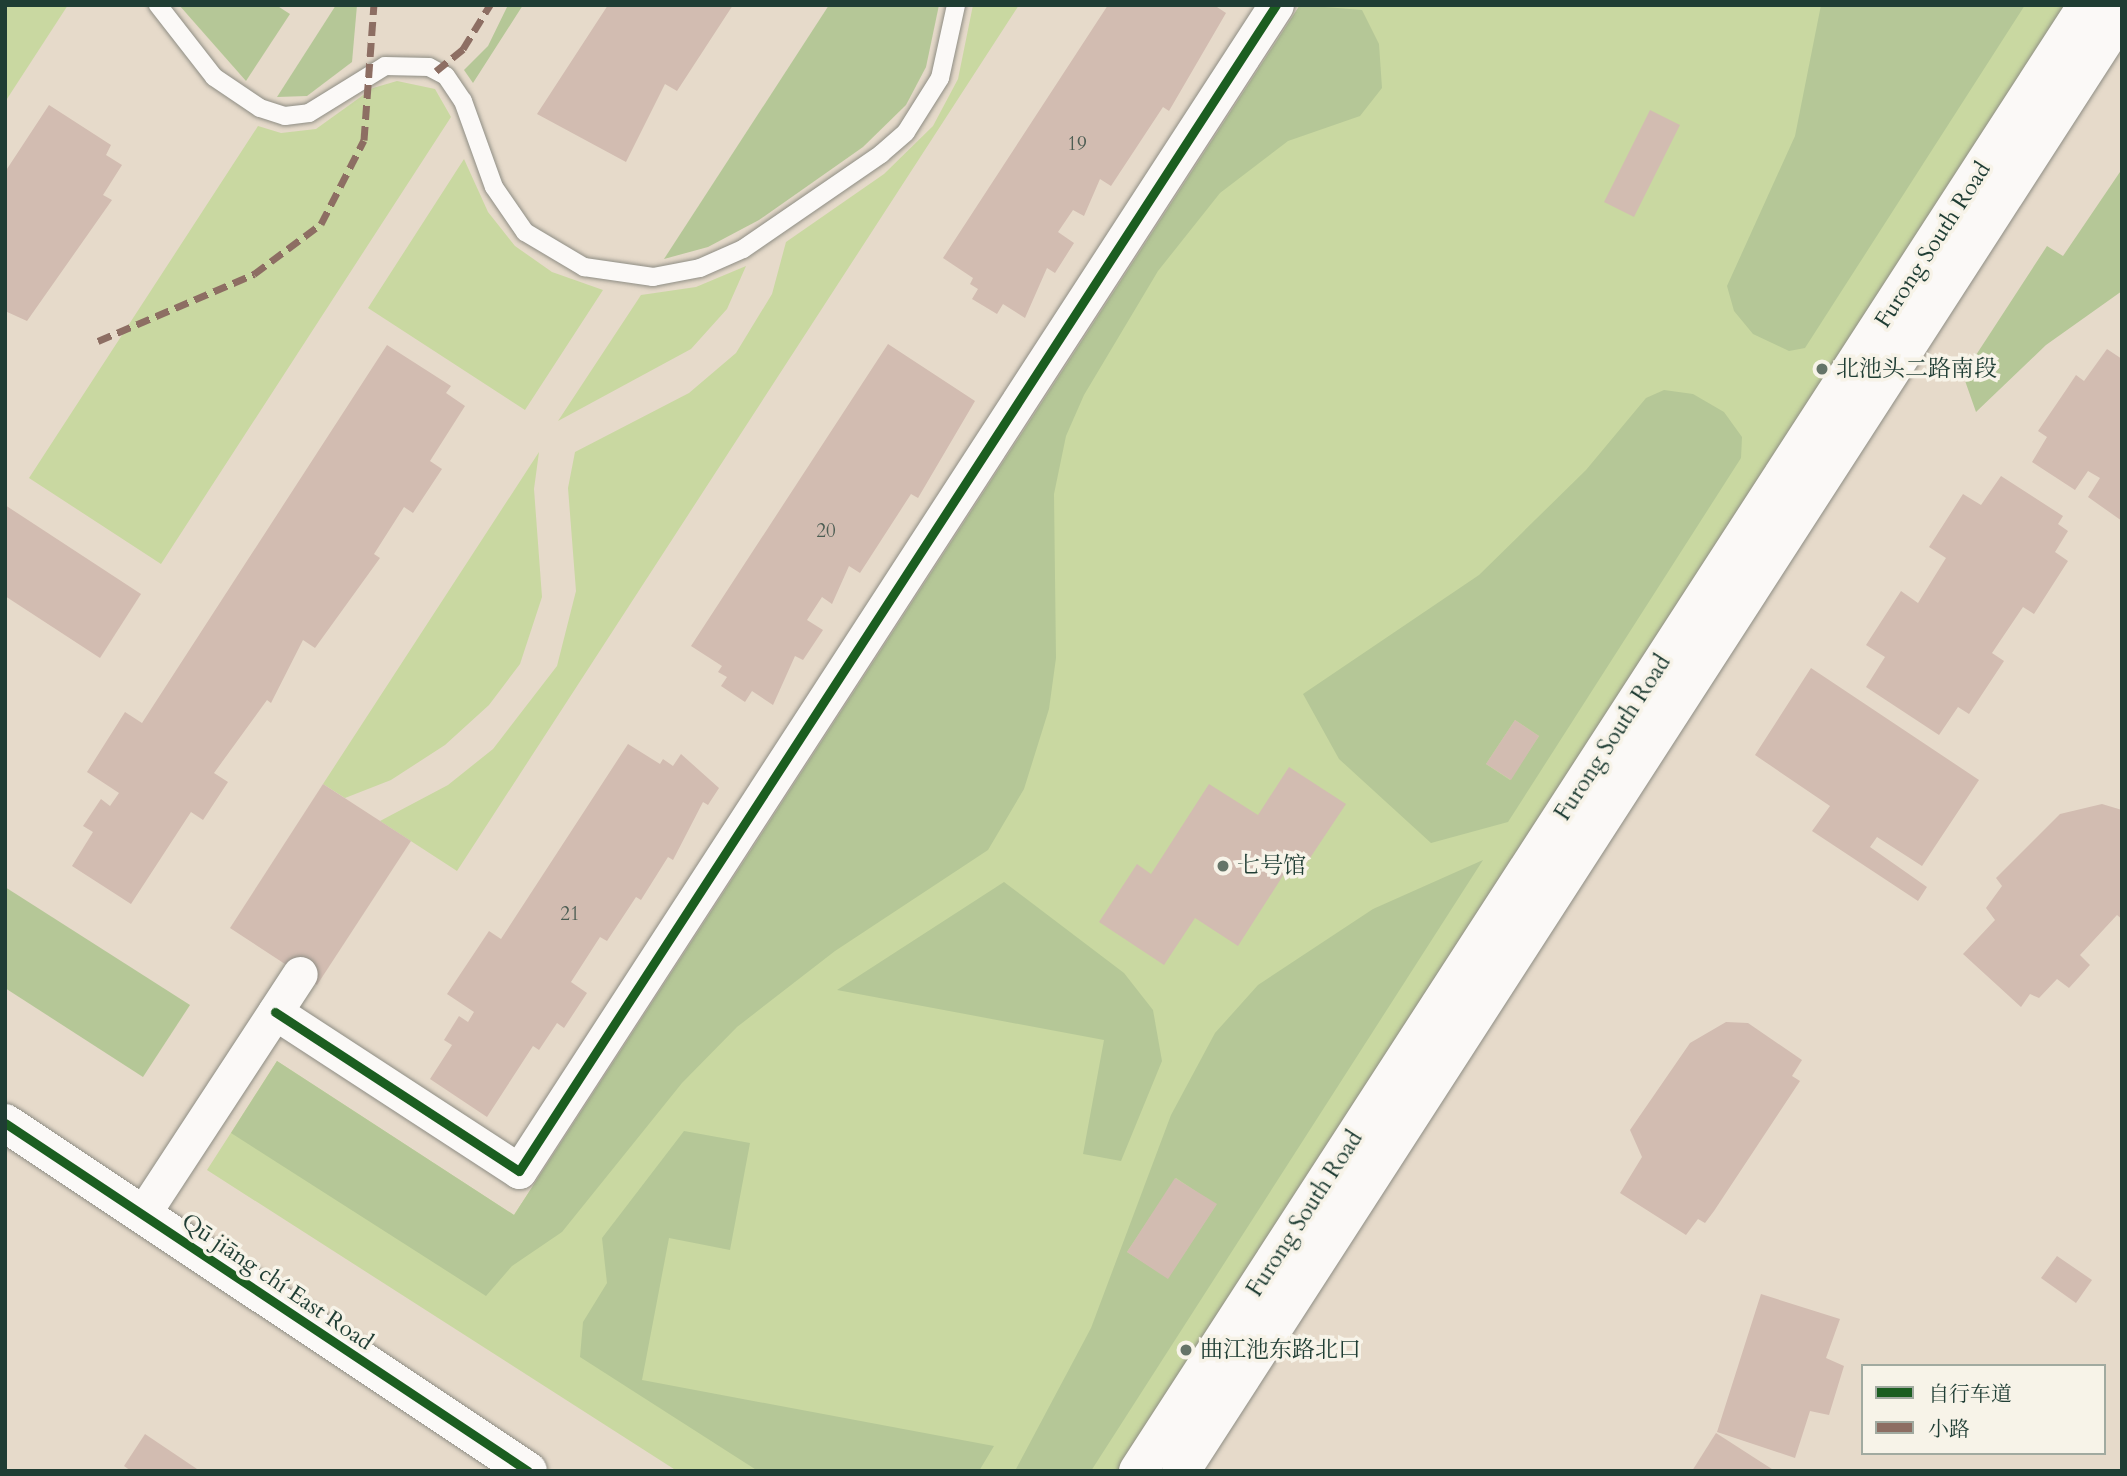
<!DOCTYPE html>
<meta charset="utf-8">
<style>
body{margin:0}
#map{position:relative;width:2127px;height:1476px;overflow:hidden;background:#e6daca;font-family:Cardo,"Noto Serif SC",serif}
div>[style]{position:absolute}
[style*='--x']{left:calc(var(--x)*1px);top:calc(var(--y)*1px);width:calc(var(--w)*1px);rotate:calc(var(--a)*1deg)}
.green>*{inset:0;background:#c9d8a1}
.forest>*{inset:0;background:#b5c797}
.building>*{inset:0;background:#d2bcb1}
.roads{filter:drop-shadow(0 0 2px #8e8d84) drop-shadow(0 0 2px #8e8d84)}
.service>*{height:18px;margin:-9px;padding:0 9px;transform-origin:9px;border-radius:9px;background:#fbf9f7}
.minor>*{height:35px;margin:-17.5px;padding:0 17.5px;transform-origin:17.5px;border-radius:17.5px;background:#fbf9f7}
.secondary>*{height:38px;margin:-19px;padding:0 19px;transform-origin:19px;border-radius:19px;background:#fbf9f7}
.quiet>*{height:7px;margin-top:-3.5px;transform-origin:0;background:repeating-linear-gradient(90deg,#8d6e63 0 14px,transparent 0 21px)}
.cycleway>*{height:9px;margin:-4.5px;padding:0 4.5px;transform-origin:4.5px;border-radius:4.5px;background:#1b5e20}
.dots>*{width:19px;height:19px;translate:-50% -50%;box-sizing:border-box;border:4px solid #f7f3e8;border-radius:50%}
span{translate:-50% -50%;white-space:nowrap;text-align:center;line-height:1.15;-webkit-text-stroke:7px #f7f3e8;paint-order:stroke}
.number-label{font-size:19px;color:#4c5d53}
.number-label span{-webkit-text-stroke-width:0}
.street-label{font-size:23px;color:#1f3d34}
.poi-label{font-size:23px;color:#1f3d34}
.left{translate:0 -50%;text-align:left}
.frame{position:absolute;inset:0;border:7px solid #1f3d34;pointer-events:none}
.legend{position:absolute;left:1861px;top:1364px;width:245px;height:91px;box-sizing:border-box;background:#f7f3e8;border:2px solid #a1aaa0;margin:0;padding:9px 12px;list-style:none;font-size:21px;color:#1f3d34}
.legend li{display:flex;align-items:center;gap:14px;height:35px}
.legend b{width:35px;border:2px solid #a1aaa0}
</style>
<div id="map">
<div class="green">
<i style="clip-path:polygon(5px 5px,68px 5px,5px 102px)"></i>
<i style="clip-path:polygon(973px 5px,1019px 5px,457px 871px,380px 821px,448px 785px,493px 749px,557px 666px,576px 591px,568px 488px,575px 452px,689px 393px,736px 353px,772px 294px,786px 242px,884px 174px,933px 126px,958px 79px)"></i>
<i style="clip-path:polygon(1300px 5px,2066px 5px,1125px 1471px,677px 1471px,207px 1170px,277px 1061px,514px 1215px)"></i>
<i style="clip-path:polygon(397px 81px,435px 89px,451px 117px,161px 564px,29px 478px,258px 126px,281px 133px,316px 129px,373px 88px)"></i>
<i style="clip-path:polygon(464px 159px,488px 212px,515px 246px,552px 272px,603px 290px,525px 410px,368px 308px)"></i>
<i style="clip-path:polygon(746px 266px,727px 309px,691px 349px,558px 421px,641px 295px,696px 287px)"></i>
<i style="clip-path:polygon(539px 452px,534px 489px,542px 597px,520px 664px,489px 705px,445px 745px,391px 780px,345px 798px,323px 784px)"></i>
</div>
<div class="forest">
<i style="clip-path:polygon(179px 5px,276px 5px,290px 14px,246px 81px)"></i>
<i style="clip-path:polygon(336px 5px,357px 5px,352px 62px,307px 96px,277px 97px)"></i>
<i style="clip-path:polygon(508px 5px,523px 5px,473px 83px,464px 70px,488px 46px)"></i>
<i style="clip-path:polygon(829px 5px,939px 5px,926px 67px,906px 105px,863px 147px,759px 220px,708px 247px,664px 259px)"></i>
<i style="clip-path:polygon(1300px 5px,1362px 10px,1379px 44px,1382px 88px,1360px 116px,1288px 141px,1220px 193px,1158px 271px,1084px 395px,1066px 436px,1054px 494px,1056px 658px,1049px 709px,1024px 789px,988px 850px,835px 951px,737px 1027px,682px 1083px,562px 1232px,512px 1266px,486px 1296px,231px 1133px,277px 1061px,514px 1215px)"></i>
<i style="clip-path:polygon(1821px 5px,2025px 5px,1805px 348px,1789px 351px,1753px 334px,1734px 311px,1727px 286px,1795px 136px)"></i>
<i style="clip-path:polygon(2122px 169px,2122px 291px,2046px 345px,1976px 412px,1963px 375px,2047px 246px,2063px 256px)"></i>
<i style="clip-path:polygon(evenodd,1664px 390px,1693px 394px,1724px 412px,1742px 437px,1741px 458px,1508px 822px,1431px 843px,1339px 759px,1303px 694px,1479px 575px,1586px 470px,1646px 398px,1664px 390px,1515px 720px,1539px 736px,1510px 780px,1486px 764px,1515px 720px)"></i>
<i style="clip-path:polygon(evenodd,1483px 860px,1091px 1471px,1015px 1471px,1091px 1328px,1171px 1115px,1215px 1033px,1258px 985px,1373px 909px,1483px 860px,1176px 1178px,1216px 1205px,1168px 1278px,1127px 1252px,1176px 1178px)"></i>
<i style="clip-path:polygon(1004px 882px,1124px 973px,1153px 1010px,1162px 1061px,1121px 1161px,1083px 1154px,1104px 1040px,837px 990px)"></i>
<i style="clip-path:polygon(5px 887px,190px 1005px,143px 1077px,5px 988px)"></i>
<i style="clip-path:polygon(684px 1131px,750px 1143px,730px 1250px,669px 1238px,642px 1380px,994px 1446px,979px 1471px,758px 1471px,580px 1357px,583px 1322px,607px 1283px,602px 1238px)"></i>
</div>
<div class="building">
<i style="clip-path:polygon(608px 5px,733px 5px,677px 91px,665px 84px,626px 162px,537px 114px)"></i>
<i style="clip-path:polygon(1108px 5px,1214px 5px,1226px 13px,1169px 111px,1163px 107px,1111px 186px,1100px 179px,1084px 216px,1073px 210px,1058px 232px,1074px 243px,1055px 273px,1047px 268px,1025px 318px,1003px 304px,997px 314px,972px 299px,978px 289px,970px 284px,973px 278px,943px 258px)"></i>
<i style="clip-path:polygon(49px 105px,111px 145px,106px 155px,122px 165px,103px 195px,112px 200px,27px 321px,5px 311px,5px 172px)"></i>
<i style="clip-path:polygon(1650px 110px,1680px 125px,1634px 217px,1604px 202px)"></i>
<i style="clip-path:polygon(888px 344px,975px 401px,918px 498px,911px 494px,860px 573px,849px 566px,832px 604px,822px 597px,807px 620px,823px 630px,803px 660px,795px 656px,773px 705px,752px 691px,745px 702px,721px 686px,727px 677px,718px 672px,722px 666px,691px 646px)"></i>
<i style="clip-path:polygon(387px 345px,451px 386px,446px 393px,465px 406px,430px 461px,442px 469px,413px 513px,404px 507px,374px 554px,380px 558px,315px 648px,303px 640px,271px 703px,267px 700px,214px 773px,228px 782px,203px 820px,191px 812px,131px 904px,72px 866px,93px 832px,83px 826px,101px 799px,110px 806px,119px 793px,87px 772px,125px 712px,142px 723px)"></i>
<i style="clip-path:polygon(2107px 349px,2122px 359px,2122px 521px,2088px 497px,2100px 478px,2088px 471px,2075px 490px,2032px 462px,2047px 437px,2038px 431px,2066px 390px,2076px 375px,2084px 381px)"></i>
<i style="clip-path:polygon(2001px 476px,2063px 516px,2058px 524px,2068px 531px,2055px 552px,2068px 561px,2034px 614px,2023px 607px,1992px 653px,2004px 661px,1969px 714px,1958px 707px,1939px 735px,1866px 687px,1885px 657px,1866px 645px,1901px 591px,1918px 603px,1946px 558px,1929px 547px,1963px 494px,1981px 505px)"></i>
<i style="clip-path:polygon(5px 505px,141px 594px,100px 658px,5px 596px)"></i>
<i style="clip-path:polygon(1811px 668px,1979px 780px,1922px 866px,1877px 837px,1870px 847px,1927px 887px,1918px 901px,1812px 831px,1830px 806px,1755px 755px)"></i>
<i style="clip-path:polygon(1515px 720px,1539px 736px,1511px 780px,1486px 764px)"></i>
<i style="clip-path:polygon(628px 744px,660px 764px,663px 759px,673px 766px,681px 754px,719px 788px,708px 805px,703px 802px,673px 860px,668px 857px,641px 900px,636px 897px,607px 941px,600px 937px,571px 982px,587px 993px,564px 1028px,557px 1023px,539px 1050px,533px 1046px,487px 1117px,430px 1079px,452px 1045px,444px 1040px,459px 1016px,468px 1022px,474px 1012px,447px 994px,489px 931px,501px 939px)"></i>
<i style="clip-path:polygon(1289px 767px,1346px 804px,1304px 867px,1293px 860px,1238px 946px,1195px 918px,1164px 965px,1099px 922px,1137px 864px,1151px 874px,1209px 784px,1258px 815px)"></i>
<i style="clip-path:polygon(323px 784px,411px 841px,317px 985px,230px 928px)"></i>
<i style="clip-path:polygon(2102px 804px,2122px 810px,2122px 919px,2117px 915px,2080px 955px,2090px 965px,2069px 988px,2057px 979px,2039px 998px,2030px 994px,2021px 1007px,1963px 954px,1995px 920px,1986px 908px,2002px 886px,1996px 878px,2060px 814px)"></i>
<i style="clip-path:polygon(1726px 1022px,1748px 1023px,1802px 1060px,1792px 1076px,1800px 1081px,1714px 1211px,1705px 1223px,1698px 1219px,1686px 1235px,1620px 1193px,1642px 1157px,1630px 1130px,1690px 1043px)"></i>
<i style="clip-path:polygon(1175px 1178px,1217px 1204px,1168px 1279px,1127px 1252px)"></i>
<i style="clip-path:polygon(2057px 1256px,2092px 1280px,2076px 1303px,2041px 1278px)"></i>
<i style="clip-path:polygon(1761px 1294px,1840px 1319px,1826px 1358px,1844px 1366px,1829px 1415px,1810px 1411px,1795px 1458px,1717px 1432px)"></i>
<i style="clip-path:polygon(1716px 1433px,1775px 1471px,1692px 1471px)"></i>
<i style="clip-path:polygon(145px 1434px,200px 1471px,131px 1471px,124px 1466px)"></i>
</div>
<div class="roads">
<div class="service">
<i style="--x:158;--y:5;--w:91;--a:52.1"></i>
<i style="--x:214;--y:77;--w:55;--a:34"></i>
<i style="--x:260;--y:108;--w:26;--a:18"></i>
<i style="--x:285;--y:116;--w:24;--a:-7"></i>
<i style="--x:309;--y:113;--w:89;--a:-31.7"></i>
<i style="--x:385;--y:66;--w:44;--a:1.3"></i>
<i style="--x:429;--y:67;--w:19;--a:28"></i>
<i style="--x:446;--y:76;--w:30;--a:56"></i>
<i style="--x:463;--y:101;--w:91;--a:70.2"></i>
<i style="--x:494;--y:187;--w:55;--a:55.4"></i>
<i style="--x:525;--y:232;--w:69;--a:30.7"></i>
<i style="--x:584;--y:267;--w:70;--a:8.2"></i>
<i style="--x:653;--y:277;--w:48;--a:-10.8"></i>
<i style="--x:700;--y:268;--w:47;--a:-23.8"></i>
<i style="--x:743;--y:249;--w:168;--a:-34.5"></i>
<i style="--x:881;--y:154;--w:33;--a:-41"></i>
<i style="--x:906;--y:132;--w:64;--a:-57.8"></i>
<i style="--x:940;--y:78;--w:75;--a:-77.6"></i>
</div>
<div class="minor">
<i style="--x:275;--y:1012;--w:291;--a:33.1"></i>
<i style="--x:519;--y:1171;--w:1390;--a:-57.01"></i>
<i style="--x:142;--y:1215;--w:288;--a:-56.8"></i>
</div>
<div class="secondary">
<i style="--x:5;--y:1123;--w:628;--a:33.64"></i>
<i style="--x:1138;--y:1471;--w:1746;--a:-57.08"></i>
<i style="--x:1181;--y:1471;--w:1735;--a:-57.16"></i>
</div>
</div>
<div class="quiet">
<i style="--x:436;--y:71;--w:35;--a:-39"></i>
<i style="--x:463;--y:49;--w:52;--a:-58.5"></i>
<i style="--x:98;--y:341;--w:170;--a:-23.2"></i>
<i style="--x:254;--y:274;--w:84;--a:-36.7"></i>
<i style="--x:321;--y:224;--w:94;--a:-62.9"></i>
<i style="--x:364;--y:140;--w:135;--a:-85.8"></i>
</div>
<div class="cycleway">
<i style="--x:275;--y:1012;--w:291;--a:33.1"></i>
<i style="--x:519;--y:1171;--w:1390;--a:-57.01"></i>
<i style="--x:5;--y:1123;--w:628;--a:33.64"></i>
</div>
<div class="dots">
<i style="left:1822px;top:369px;background:#657468"></i>
<i style="left:1223px;top:866px;background:#657468"></i>
<i style="left:1186px;top:1350px;background:#657468"></i>
</div>
<div class="number-label">
<span style="left:1077px;top:145px">19</span>
<span style="left:826px;top:532px">20</span>
<span style="left:570px;top:915px">21</span>
</div>
<div class="street-label">
<span style="left:1933px;top:245px;rotate:-57deg">Furong South Road</span>
<span style="left:1613px;top:738px;rotate:-57deg">Furong South Road</span>
<span style="left:1305px;top:1214px;rotate:-57deg">Furong South Road</span>
<span style="left:277px;top:1282px;rotate:34deg">Qū jiāng chí East Road</span>
</div>
<div class="poi-label">
<span class="left" style="left:1836px;top:369px">北池头二路南段</span>
<span class="left" style="left:1237px;top:866px">七号馆</span>
<span class="left" style="left:1200px;top:1350px">曲江池东路北口</span>
</div>
<div class="frame"></div>
<ul class="legend">
<li><b style="height:9px;background:#1b5e20"></b>自行车道</li>
<li><b style="height:9px;background:#8d6e63"></b>小路</li>
</ul>
</div>
